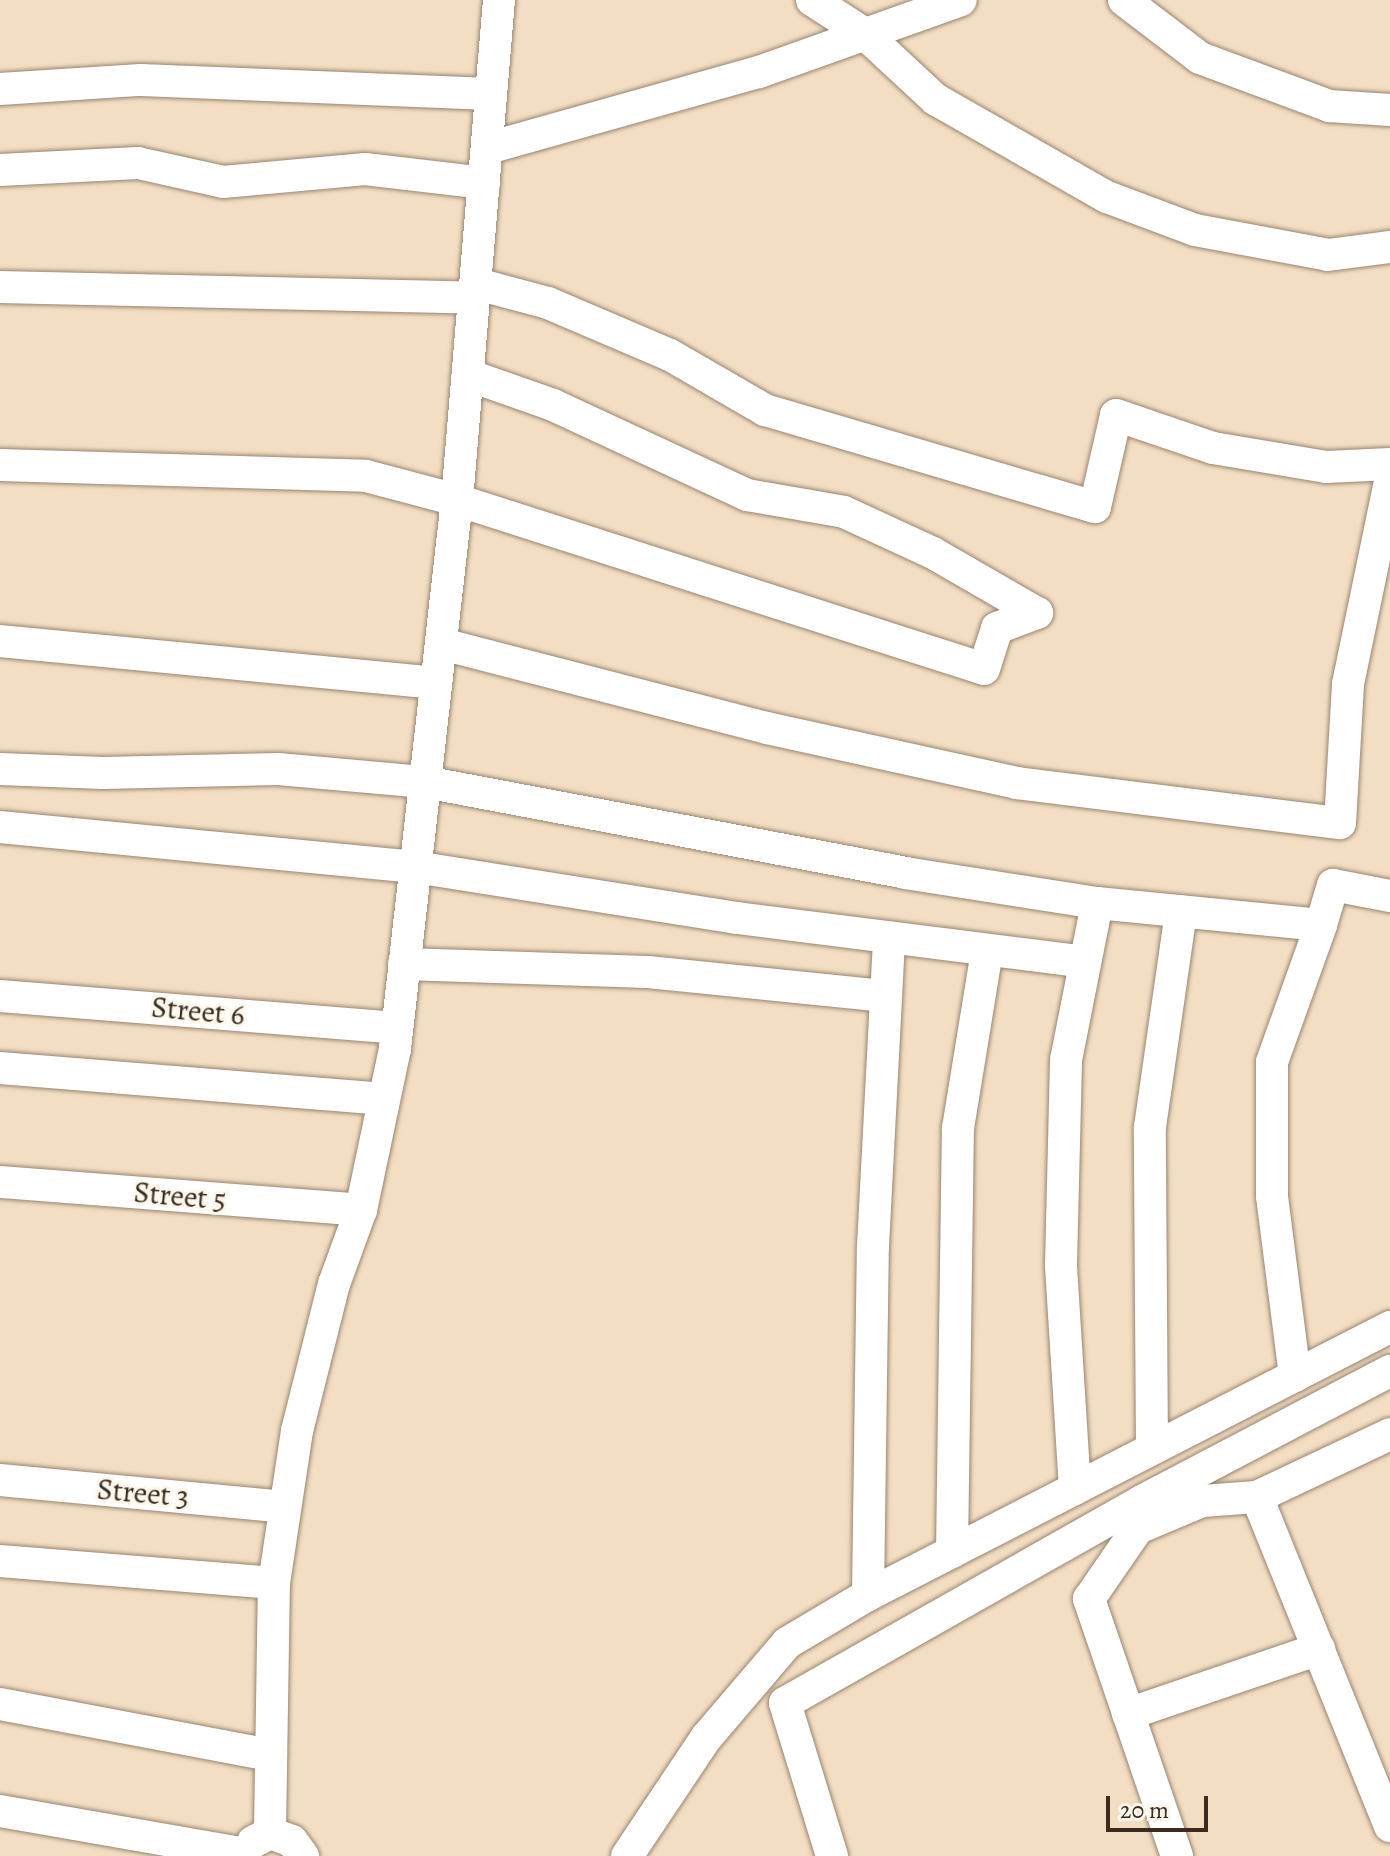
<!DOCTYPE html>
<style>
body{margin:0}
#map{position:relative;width:1390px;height:1856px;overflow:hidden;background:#f4dec3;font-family:Alegreya,serif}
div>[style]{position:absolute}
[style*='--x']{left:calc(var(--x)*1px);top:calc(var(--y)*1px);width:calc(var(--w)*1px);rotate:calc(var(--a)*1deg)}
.roads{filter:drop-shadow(0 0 2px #988470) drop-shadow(0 0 2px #988470)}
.minor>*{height:32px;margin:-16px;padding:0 16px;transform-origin:16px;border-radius:16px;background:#fff}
span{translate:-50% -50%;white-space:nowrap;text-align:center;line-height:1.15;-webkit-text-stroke:6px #fbf7ec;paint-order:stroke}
.street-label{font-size:30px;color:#3b2a1e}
.scale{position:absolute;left:1106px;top:1796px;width:102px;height:36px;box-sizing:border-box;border:4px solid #3b2a1e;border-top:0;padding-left:10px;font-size:24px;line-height:28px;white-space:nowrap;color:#3b2a1e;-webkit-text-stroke:6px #fbf7ec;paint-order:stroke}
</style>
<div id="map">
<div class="roads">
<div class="minor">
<i style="--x:812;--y:0;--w:63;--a:32.7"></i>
<i style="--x:865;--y:34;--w:96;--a:42.9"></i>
<i style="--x:935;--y:99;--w:198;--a:29.7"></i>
<i style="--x:1107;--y:197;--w:94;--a:20.6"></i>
<i style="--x:1195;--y:230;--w:135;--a:10.6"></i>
<i style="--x:1328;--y:255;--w:63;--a:-7.4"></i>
<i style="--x:1124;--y:0;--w:96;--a:37.3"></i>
<i style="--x:1200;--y:58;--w:138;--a:20.4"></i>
<i style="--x:1329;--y:106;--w:61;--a:3.8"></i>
<i style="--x:0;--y:89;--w:141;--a:-3.7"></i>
<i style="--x:141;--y:80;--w:350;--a:2.3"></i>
<i style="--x:488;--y:148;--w:281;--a:-15.7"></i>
<i style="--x:759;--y:72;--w:214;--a:-19.6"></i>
<i style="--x:0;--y:170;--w:138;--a:-2.9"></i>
<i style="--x:138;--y:163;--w:87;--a:12.6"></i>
<i style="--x:223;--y:182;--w:143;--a:-5.2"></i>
<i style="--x:365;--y:169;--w:120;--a:6.7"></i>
<i style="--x:477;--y:284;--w:73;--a:15"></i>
<i style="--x:548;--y:303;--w:133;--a:23.1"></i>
<i style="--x:670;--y:355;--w:110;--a:30.1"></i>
<i style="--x:765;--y:410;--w:344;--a:16.4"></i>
<i style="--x:1095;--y:507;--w:94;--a:-77.1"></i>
<i style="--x:1116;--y:415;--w:102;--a:18.8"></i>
<i style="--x:1213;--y:448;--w:115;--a:9.5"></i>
<i style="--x:1326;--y:467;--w:64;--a:-2.7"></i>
<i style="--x:0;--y:287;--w:474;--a:1.3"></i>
<i style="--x:468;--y:375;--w:90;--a:19.4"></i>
<i style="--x:553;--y:405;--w:214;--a:24.9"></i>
<i style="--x:747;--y:495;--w:98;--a:9.9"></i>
<i style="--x:844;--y:512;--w:98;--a:24.7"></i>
<i style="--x:933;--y:553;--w:120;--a:30"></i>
<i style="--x:0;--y:465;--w:366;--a:1.7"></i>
<i style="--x:366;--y:476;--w:94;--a:14.8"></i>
<i style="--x:457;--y:500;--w:553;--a:17.78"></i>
<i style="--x:984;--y:669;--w:43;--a:-72.4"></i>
<i style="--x:997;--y:628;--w:43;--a:-20.6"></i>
<i style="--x:0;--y:641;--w:438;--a:5.5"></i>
<i style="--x:442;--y:644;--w:336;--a:14.5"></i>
<i style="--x:767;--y:728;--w:256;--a:12.4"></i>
<i style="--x:1017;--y:783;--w:325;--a:7.1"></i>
<i style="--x:1340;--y:823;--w:139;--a:-86.7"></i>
<i style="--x:1348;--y:684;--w:206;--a:-78.3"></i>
<i style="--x:0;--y:769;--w:103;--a:2.2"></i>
<i style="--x:103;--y:773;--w:175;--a:-1.3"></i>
<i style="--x:278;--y:769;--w:148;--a:5.1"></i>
<i style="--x:425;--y:782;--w:489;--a:10.7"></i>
<i style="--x:905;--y:873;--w:194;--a:8.9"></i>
<i style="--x:1097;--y:903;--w:225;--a:5.6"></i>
<i style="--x:1321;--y:925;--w:42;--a:-73.3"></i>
<i style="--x:1333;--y:885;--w:58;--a:10.9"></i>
<i style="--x:0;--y:827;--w:417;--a:5.5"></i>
<i style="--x:415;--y:867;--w:326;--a:9"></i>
<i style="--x:737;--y:918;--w:351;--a:7.2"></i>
<i style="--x:404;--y:964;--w:244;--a:1.9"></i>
<i style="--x:648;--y:972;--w:239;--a:5.8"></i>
<i style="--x:0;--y:996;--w:398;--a:4.6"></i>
<i style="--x:0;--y:1068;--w:383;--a:4.6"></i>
<i style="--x:0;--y:1182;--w:362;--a:4.4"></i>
<i style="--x:1295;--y:1376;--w:181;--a:-97.3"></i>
<i style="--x:1272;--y:1196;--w:134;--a:-90"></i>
<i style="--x:1272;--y:1062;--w:145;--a:-70.3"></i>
<i style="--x:1152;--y:1449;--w:322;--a:-90.4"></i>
<i style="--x:1150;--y:1127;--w:218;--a:-81.8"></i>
<i style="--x:0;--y:1480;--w:286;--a:5.4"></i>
<i style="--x:1075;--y:1489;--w:224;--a:-93.6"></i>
<i style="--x:1061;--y:1265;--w:205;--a:-88.6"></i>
<i style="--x:1066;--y:1060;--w:160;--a:-78.8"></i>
<i style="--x:1257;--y:1497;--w:147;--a:-25.3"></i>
<i style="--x:952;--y:1552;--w:424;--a:-89.2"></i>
<i style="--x:958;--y:1128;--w:180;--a:-80.7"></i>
<i style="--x:0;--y:1561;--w:275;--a:4.6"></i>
<i style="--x:868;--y:1595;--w:349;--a:-89.2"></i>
<i style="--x:873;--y:1246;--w:309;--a:-87"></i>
<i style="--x:0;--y:1704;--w:276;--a:10.7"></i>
<i style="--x:1128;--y:1714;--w:202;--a:-18.8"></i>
<i style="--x:0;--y:1811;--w:244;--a:9.9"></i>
<i style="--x:270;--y:1833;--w:250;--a:-89.1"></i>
<i style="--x:274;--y:1583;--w:154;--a:-81.4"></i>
<i style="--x:297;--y:1431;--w:152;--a:-75.9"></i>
<i style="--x:334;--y:1284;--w:79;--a:-70"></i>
<i style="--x:361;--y:1210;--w:165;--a:-78.1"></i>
<i style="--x:395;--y:1049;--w:552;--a:-83.56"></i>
<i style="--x:457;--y:500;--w:502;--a:-85.2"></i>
<i style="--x:253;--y:1842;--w:19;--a:-28"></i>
<i style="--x:270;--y:1833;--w:23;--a:20"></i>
<i style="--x:292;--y:1841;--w:19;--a:54"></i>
<i style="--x:627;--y:1856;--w:142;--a:-56.2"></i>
<i style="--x:706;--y:1738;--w:125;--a:-49.5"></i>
<i style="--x:787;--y:1643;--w:94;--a:-30.7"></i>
<i style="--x:868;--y:1595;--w:587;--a:-27.18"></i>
<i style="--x:832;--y:1856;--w:160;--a:-107.1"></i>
<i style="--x:785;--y:1703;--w:410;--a:-29.5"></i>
<i style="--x:1142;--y:1501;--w:280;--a:-27.7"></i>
<i style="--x:1177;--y:1856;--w:272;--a:-108.9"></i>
<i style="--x:1089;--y:1599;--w:86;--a:-55.4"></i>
<i style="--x:1138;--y:1528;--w:69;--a:-22.9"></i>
<i style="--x:1202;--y:1501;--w:55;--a:-4.2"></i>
<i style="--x:1257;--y:1497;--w:355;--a:68"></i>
</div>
</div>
<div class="street-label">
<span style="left:198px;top:1011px;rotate:5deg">Street 6</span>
<span style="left:180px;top:1196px;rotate:5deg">Street 5</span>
<span style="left:143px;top:1493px;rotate:5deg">Street 3</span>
</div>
<div class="scale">20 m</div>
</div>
